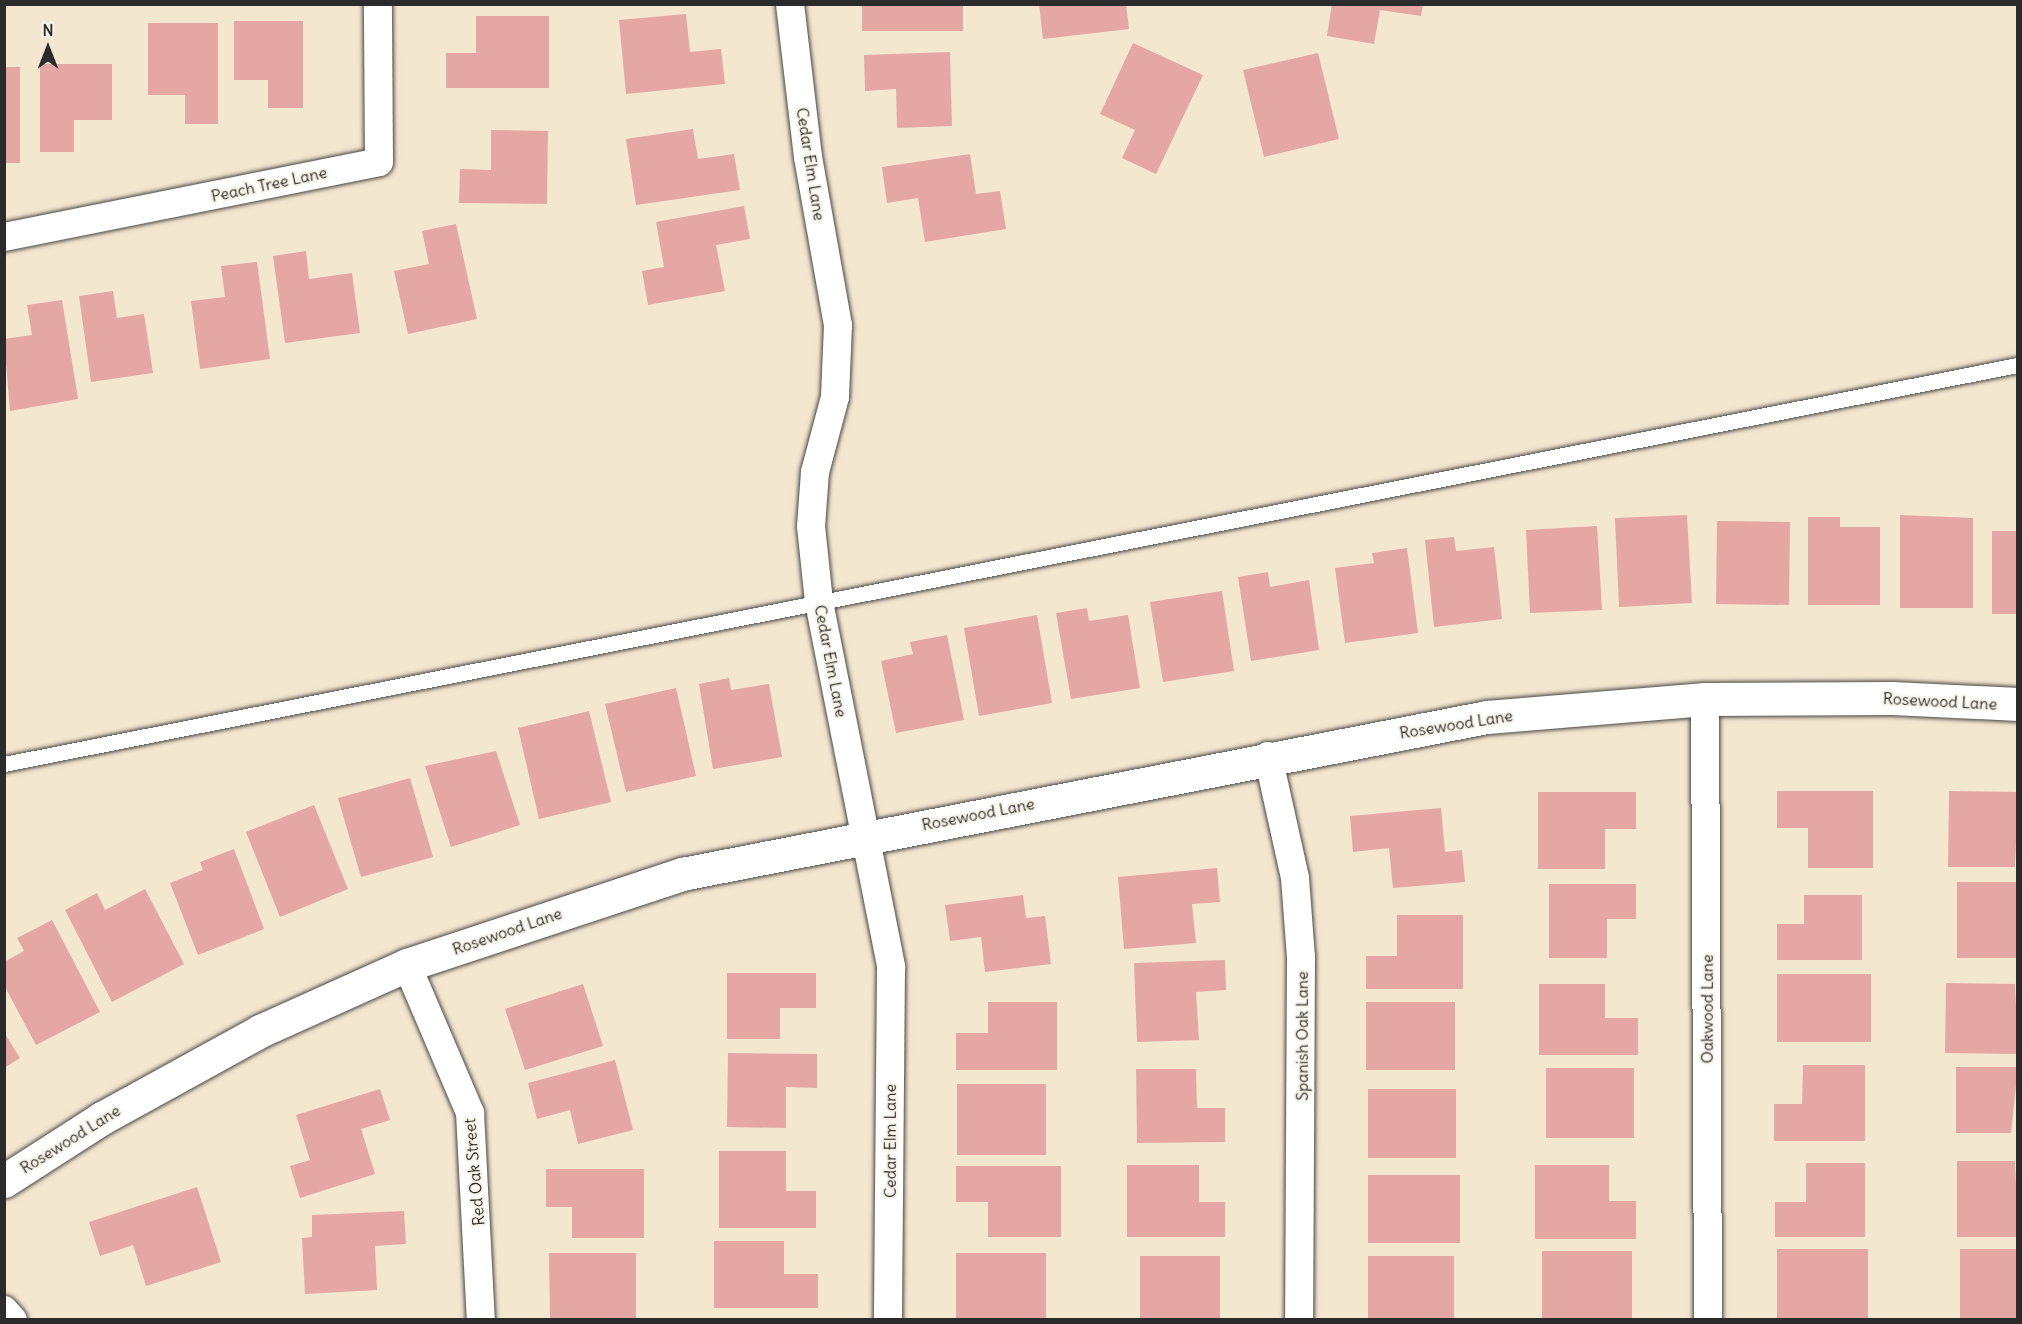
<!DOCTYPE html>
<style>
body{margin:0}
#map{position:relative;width:2022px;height:1324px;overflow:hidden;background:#f4e7d0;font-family:Delius,sans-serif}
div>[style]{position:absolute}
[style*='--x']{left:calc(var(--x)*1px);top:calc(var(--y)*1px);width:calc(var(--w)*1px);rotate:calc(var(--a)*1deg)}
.building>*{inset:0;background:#e4a7a4}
.roads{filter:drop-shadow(0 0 2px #494744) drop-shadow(0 0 2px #494744)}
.service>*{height:15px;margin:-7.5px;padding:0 7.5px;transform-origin:7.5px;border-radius:7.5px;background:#fff}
.minor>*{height:28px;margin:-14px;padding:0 14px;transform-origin:14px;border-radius:14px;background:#fff}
.tertiary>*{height:33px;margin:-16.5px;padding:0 16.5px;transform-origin:16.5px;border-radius:16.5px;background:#fff}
span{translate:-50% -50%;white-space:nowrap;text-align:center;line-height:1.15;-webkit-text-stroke:4.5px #f7f3e8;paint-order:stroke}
.street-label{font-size:16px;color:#2b2b2b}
.frame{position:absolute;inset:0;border:6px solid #2b2b2b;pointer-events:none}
.north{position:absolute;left:18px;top:18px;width:60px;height:60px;-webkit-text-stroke:4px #f7f3e8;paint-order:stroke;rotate:0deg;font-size:16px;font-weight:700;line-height:24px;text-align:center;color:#2b2b2b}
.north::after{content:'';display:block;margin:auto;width:21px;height:27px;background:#2b2b2b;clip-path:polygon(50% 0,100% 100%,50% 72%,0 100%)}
</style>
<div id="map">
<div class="building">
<i style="clip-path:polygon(862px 4px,963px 4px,963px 31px,862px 31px)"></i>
<i style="clip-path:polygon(1039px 4px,1126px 4px,1129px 29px,1043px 39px)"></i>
<i style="clip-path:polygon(1332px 4px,1423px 4px,1421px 16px,1380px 10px,1374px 44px,1327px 36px)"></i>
<i style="clip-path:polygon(686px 14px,690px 52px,721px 49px,725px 84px,626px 94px,619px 20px)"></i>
<i style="clip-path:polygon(476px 16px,549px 16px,549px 88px,446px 88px,446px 53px,476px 53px)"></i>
<i style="clip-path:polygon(234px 21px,303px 21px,303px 108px,268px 108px,268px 80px,234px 80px)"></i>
<i style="clip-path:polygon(148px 23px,218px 23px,218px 124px,185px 124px,185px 95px,148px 95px)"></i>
<i style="clip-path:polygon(1133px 43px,1203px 75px,1156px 174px,1122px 158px,1135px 130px,1100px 114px)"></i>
<i style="clip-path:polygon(950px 52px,952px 126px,897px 128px,896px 89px,865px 91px,864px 55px)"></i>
<i style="clip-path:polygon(1318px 53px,1339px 139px,1264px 157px,1243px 70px)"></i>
<i style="clip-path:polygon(40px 64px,112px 64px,112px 120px,74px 120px,74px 152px,40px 152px)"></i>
<i style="clip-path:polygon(4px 67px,20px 67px,20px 163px,4px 163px)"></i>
<i style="clip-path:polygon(693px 129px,698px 159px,734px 154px,740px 190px,636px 205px,626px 139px)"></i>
<i style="clip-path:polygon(491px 130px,548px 131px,547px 204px,459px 203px,460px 169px,491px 170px)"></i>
<i style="clip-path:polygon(970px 154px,976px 194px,1000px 191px,1006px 229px,925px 242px,918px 198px,887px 203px,882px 167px)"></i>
<i style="clip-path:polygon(744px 206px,750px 239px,716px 245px,725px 291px,648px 305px,642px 271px,664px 267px,656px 222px)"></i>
<i style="clip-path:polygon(456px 224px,477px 319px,408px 334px,394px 271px,429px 264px,422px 231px)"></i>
<i style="clip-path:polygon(306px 251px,309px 279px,352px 273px,360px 333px,285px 343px,273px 256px)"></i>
<i style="clip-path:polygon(257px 262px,270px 359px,200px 369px,191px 301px,225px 297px,221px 266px)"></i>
<i style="clip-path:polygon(113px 291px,117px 318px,144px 314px,153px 373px,91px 382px,79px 296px)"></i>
<i style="clip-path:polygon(62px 300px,78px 399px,10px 411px,4px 339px,32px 335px,27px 305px)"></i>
<i style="clip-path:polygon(1687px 515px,1692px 603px,1619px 607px,1615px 518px)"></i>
<i style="clip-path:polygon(1900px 515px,1973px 518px,1973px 608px,1900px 608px)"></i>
<i style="clip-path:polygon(1808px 517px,1840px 517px,1840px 527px,1880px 527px,1880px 605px,1808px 605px)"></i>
<i style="clip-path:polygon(1717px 521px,1790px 522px,1789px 605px,1716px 604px)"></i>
<i style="clip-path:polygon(1597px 526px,1602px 610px,1530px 613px,1526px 530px)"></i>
<i style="clip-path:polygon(1992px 531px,2018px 531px,2018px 614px,1992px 614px)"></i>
<i style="clip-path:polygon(1454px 537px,1456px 551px,1494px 547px,1502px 619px,1434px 627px,1425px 540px)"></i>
<i style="clip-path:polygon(1407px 548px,1418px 633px,1345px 643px,1335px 568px,1374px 563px,1372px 553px)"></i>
<i style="clip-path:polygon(1268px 572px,1270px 587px,1309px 580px,1319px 650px,1251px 661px,1238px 577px)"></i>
<i style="clip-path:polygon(1222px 591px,1234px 671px,1163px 682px,1150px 602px)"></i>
<i style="clip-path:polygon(1087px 608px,1089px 621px,1128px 615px,1140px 688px,1071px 699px,1056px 613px)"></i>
<i style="clip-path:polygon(1037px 615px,1052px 703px,979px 716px,964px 628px)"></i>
<i style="clip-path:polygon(947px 635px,964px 720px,896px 733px,881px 661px,913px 654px,910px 642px)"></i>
<i style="clip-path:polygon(729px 678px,731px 690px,769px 684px,782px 757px,713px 769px,699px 684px)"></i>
<i style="clip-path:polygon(676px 688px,696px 776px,626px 792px,605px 704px)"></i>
<i style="clip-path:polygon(589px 711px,611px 802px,539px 819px,518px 728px)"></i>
<i style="clip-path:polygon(496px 751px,520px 825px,451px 847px,425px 766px)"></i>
<i style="clip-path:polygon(410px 778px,433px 857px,361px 877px,338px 798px)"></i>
<i style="clip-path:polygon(1777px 791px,1873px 791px,1873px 868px,1808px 868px,1808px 828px,1777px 828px)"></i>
<i style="clip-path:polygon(1949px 791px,2018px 792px,2015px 867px,1948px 867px)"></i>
<i style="clip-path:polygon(1538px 792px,1636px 792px,1636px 829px,1605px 829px,1605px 869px,1538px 869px)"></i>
<i style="clip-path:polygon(314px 805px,348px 889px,280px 917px,246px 832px)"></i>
<i style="clip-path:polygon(1441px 808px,1445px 852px,1462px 850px,1465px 882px,1393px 888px,1389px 848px,1353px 852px,1350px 816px)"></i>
<i style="clip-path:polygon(234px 849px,264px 929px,198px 955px,170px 883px,203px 870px,200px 862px)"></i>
<i style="clip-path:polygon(1217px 868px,1220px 902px,1192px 904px,1196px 943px,1124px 949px,1118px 877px)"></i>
<i style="clip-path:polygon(1957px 882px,2018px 882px,2017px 958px,1957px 958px)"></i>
<i style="clip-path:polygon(1549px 884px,1636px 884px,1636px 919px,1607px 919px,1607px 958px,1549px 958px)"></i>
<i style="clip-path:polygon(145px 889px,184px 964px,112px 1002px,65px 910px,97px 893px,105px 910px)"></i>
<i style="clip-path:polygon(1023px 895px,1026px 918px,1045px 916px,1051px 964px,985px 972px,981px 937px,950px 941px,945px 905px)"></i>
<i style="clip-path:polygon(1804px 895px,1862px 895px,1862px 960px,1777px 960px,1777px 924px,1804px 924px)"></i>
<i style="clip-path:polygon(1397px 915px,1463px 915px,1463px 989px,1366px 989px,1366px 956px,1397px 956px)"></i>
<i style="clip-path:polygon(52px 920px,100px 1012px,36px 1045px,4px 985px,4px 962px,24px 951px,17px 938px)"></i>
<i style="clip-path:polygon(1225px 960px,1226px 990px,1196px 992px,1199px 1040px,1137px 1042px,1134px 963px)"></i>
<i style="clip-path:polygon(727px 973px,816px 973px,816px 1008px,780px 1008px,780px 1039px,727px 1039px)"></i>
<i style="clip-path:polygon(1777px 974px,1871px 974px,1871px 1042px,1777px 1042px)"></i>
<i style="clip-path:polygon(1946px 983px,2015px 984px,2018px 1054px,1945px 1053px)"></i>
<i style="clip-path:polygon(583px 984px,603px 1046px,525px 1070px,505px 1009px)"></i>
<i style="clip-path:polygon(1539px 984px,1605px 984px,1605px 1018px,1638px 1018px,1638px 1055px,1539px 1055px)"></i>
<i style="clip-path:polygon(988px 1002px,1057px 1002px,1057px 1070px,956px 1070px,956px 1033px,988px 1033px)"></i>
<i style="clip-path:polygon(1366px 1002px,1455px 1002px,1455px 1070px,1366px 1070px)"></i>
<i style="clip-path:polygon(4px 1032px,20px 1058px,4px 1068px)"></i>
<i style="clip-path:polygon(728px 1053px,817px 1054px,817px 1088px,786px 1087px,786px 1128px,727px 1127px)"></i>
<i style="clip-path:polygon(615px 1060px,633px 1130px,578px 1144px,570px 1110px,537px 1119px,528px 1083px)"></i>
<i style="clip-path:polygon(1803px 1065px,1865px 1065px,1865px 1141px,1774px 1141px,1774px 1104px,1802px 1104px)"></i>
<i style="clip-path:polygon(1956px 1067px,2018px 1067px,2011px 1133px,1956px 1133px)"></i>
<i style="clip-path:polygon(1546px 1068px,1634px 1068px,1634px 1138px,1546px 1138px)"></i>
<i style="clip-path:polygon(1136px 1069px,1196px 1069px,1197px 1108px,1225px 1108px,1225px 1142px,1137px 1143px)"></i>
<i style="clip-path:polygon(957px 1084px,1046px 1084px,1046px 1155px,957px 1155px)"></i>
<i style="clip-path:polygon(380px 1089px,390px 1120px,361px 1129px,375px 1174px,300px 1198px,290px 1166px,310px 1160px,296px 1115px)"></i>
<i style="clip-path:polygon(1368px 1089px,1456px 1089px,1456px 1158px,1368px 1158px)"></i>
<i style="clip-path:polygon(719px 1151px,786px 1151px,786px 1191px,816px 1191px,816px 1228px,719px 1228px)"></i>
<i style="clip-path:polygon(1957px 1161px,2015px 1161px,2018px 1237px,1957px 1237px)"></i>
<i style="clip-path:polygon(1806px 1163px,1865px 1163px,1865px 1237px,1775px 1237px,1775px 1202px,1806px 1202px)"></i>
<i style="clip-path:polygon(1127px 1165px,1199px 1165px,1199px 1202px,1225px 1202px,1225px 1237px,1127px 1237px)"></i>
<i style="clip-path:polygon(1535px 1165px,1609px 1165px,1609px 1201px,1636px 1201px,1636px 1239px,1535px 1239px)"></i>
<i style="clip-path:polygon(956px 1166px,1061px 1166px,1061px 1237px,988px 1237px,988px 1202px,956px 1202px)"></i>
<i style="clip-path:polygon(546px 1169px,644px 1169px,644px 1238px,572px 1238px,572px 1207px,546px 1207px)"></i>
<i style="clip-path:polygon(1368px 1175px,1460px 1175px,1460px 1243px,1368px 1243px)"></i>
<i style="clip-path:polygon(197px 1187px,221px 1262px,146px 1286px,133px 1245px,100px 1256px,89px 1222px)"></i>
<i style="clip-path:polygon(404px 1211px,406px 1244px,375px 1246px,377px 1290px,305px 1294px,302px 1238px,312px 1237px,312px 1215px)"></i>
<i style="clip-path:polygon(714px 1241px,784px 1241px,784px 1274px,818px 1274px,818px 1308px,714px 1308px)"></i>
<i style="clip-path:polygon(1777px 1249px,1868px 1249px,1868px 1320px,1777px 1320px)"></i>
<i style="clip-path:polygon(1960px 1249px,2018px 1249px,2018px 1320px,1960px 1320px)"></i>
<i style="clip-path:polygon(1542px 1251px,1632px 1251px,1632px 1320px,1542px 1320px)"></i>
<i style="clip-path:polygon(549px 1253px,636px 1253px,636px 1320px,550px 1320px)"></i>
<i style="clip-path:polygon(956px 1253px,1046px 1253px,1046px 1320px,956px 1320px)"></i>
<i style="clip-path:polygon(1140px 1256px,1220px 1256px,1220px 1320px,1140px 1320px)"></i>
<i style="clip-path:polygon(1368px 1256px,1454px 1256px,1454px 1320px,1368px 1320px)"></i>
</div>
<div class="roads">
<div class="service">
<i style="--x:4;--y:764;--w:2053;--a:-11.21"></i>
</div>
<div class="minor">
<i style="--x:790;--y:4;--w:154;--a:83.3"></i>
<i style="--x:808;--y:157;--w:171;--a:79.9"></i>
<i style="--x:838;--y:325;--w:72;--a:92.4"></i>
<i style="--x:835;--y:397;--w:78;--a:104.9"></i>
<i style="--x:815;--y:472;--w:54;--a:94.2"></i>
<i style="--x:811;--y:526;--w:76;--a:84"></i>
<i style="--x:819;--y:602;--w:372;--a:78.8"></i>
<i style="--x:891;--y:967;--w:353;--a:90.5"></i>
<i style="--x:4;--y:237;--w:382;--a:-11.3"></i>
<i style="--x:379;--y:162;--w:158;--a:-90.4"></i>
<i style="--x:1705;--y:699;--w:621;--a:89.72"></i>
<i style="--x:1268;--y:756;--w:125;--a:77.5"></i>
<i style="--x:1295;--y:878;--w:79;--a:85.7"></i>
<i style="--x:1301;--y:957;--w:363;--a:90.3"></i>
<i style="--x:407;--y:965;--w:161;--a:66.9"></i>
<i style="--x:470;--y:1113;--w:207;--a:87"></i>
<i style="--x:4;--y:1310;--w:13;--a:48"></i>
</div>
<div class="tertiary">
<i style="--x:4;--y:1181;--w:117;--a:-32.7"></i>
<i style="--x:102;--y:1118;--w:180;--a:-28.8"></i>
<i style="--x:260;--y:1031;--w:161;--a:-24.2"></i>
<i style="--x:407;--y:965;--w:290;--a:-18.3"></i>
<i style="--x:682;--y:874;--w:820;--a:-11.04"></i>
<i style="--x:1487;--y:717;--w:219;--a:-4.7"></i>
<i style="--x:1705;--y:699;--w:187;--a:-0.3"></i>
<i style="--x:1892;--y:698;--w:126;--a:2.7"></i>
</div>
</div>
<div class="street-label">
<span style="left:811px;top:164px;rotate:81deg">Cedar Elm Lane</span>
<span style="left:269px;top:184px;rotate:-12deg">Peach Tree Lane</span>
<span style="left:831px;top:661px;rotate:79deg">Cedar Elm Lane</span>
<span style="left:1940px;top:701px;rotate:3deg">Rosewood Lane</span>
<span style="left:1456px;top:724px;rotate:-9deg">Rosewood Lane</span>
<span style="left:978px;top:814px;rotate:-11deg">Rosewood Lane</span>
<span style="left:507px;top:931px;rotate:-19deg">Rosewood Lane</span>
<span style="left:1707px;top:1009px;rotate:-90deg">Oakwood Lane</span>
<span style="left:1302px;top:1036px;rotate:-90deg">Spanish Oak Lane</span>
<span style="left:70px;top:1139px;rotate:-32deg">Rosewood Lane</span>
<span style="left:890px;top:1141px;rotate:-90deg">Cedar Elm Lane</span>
<span style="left:474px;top:1172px;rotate:-95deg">Red Oak Street</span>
</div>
<div class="frame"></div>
<div class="north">N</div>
</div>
